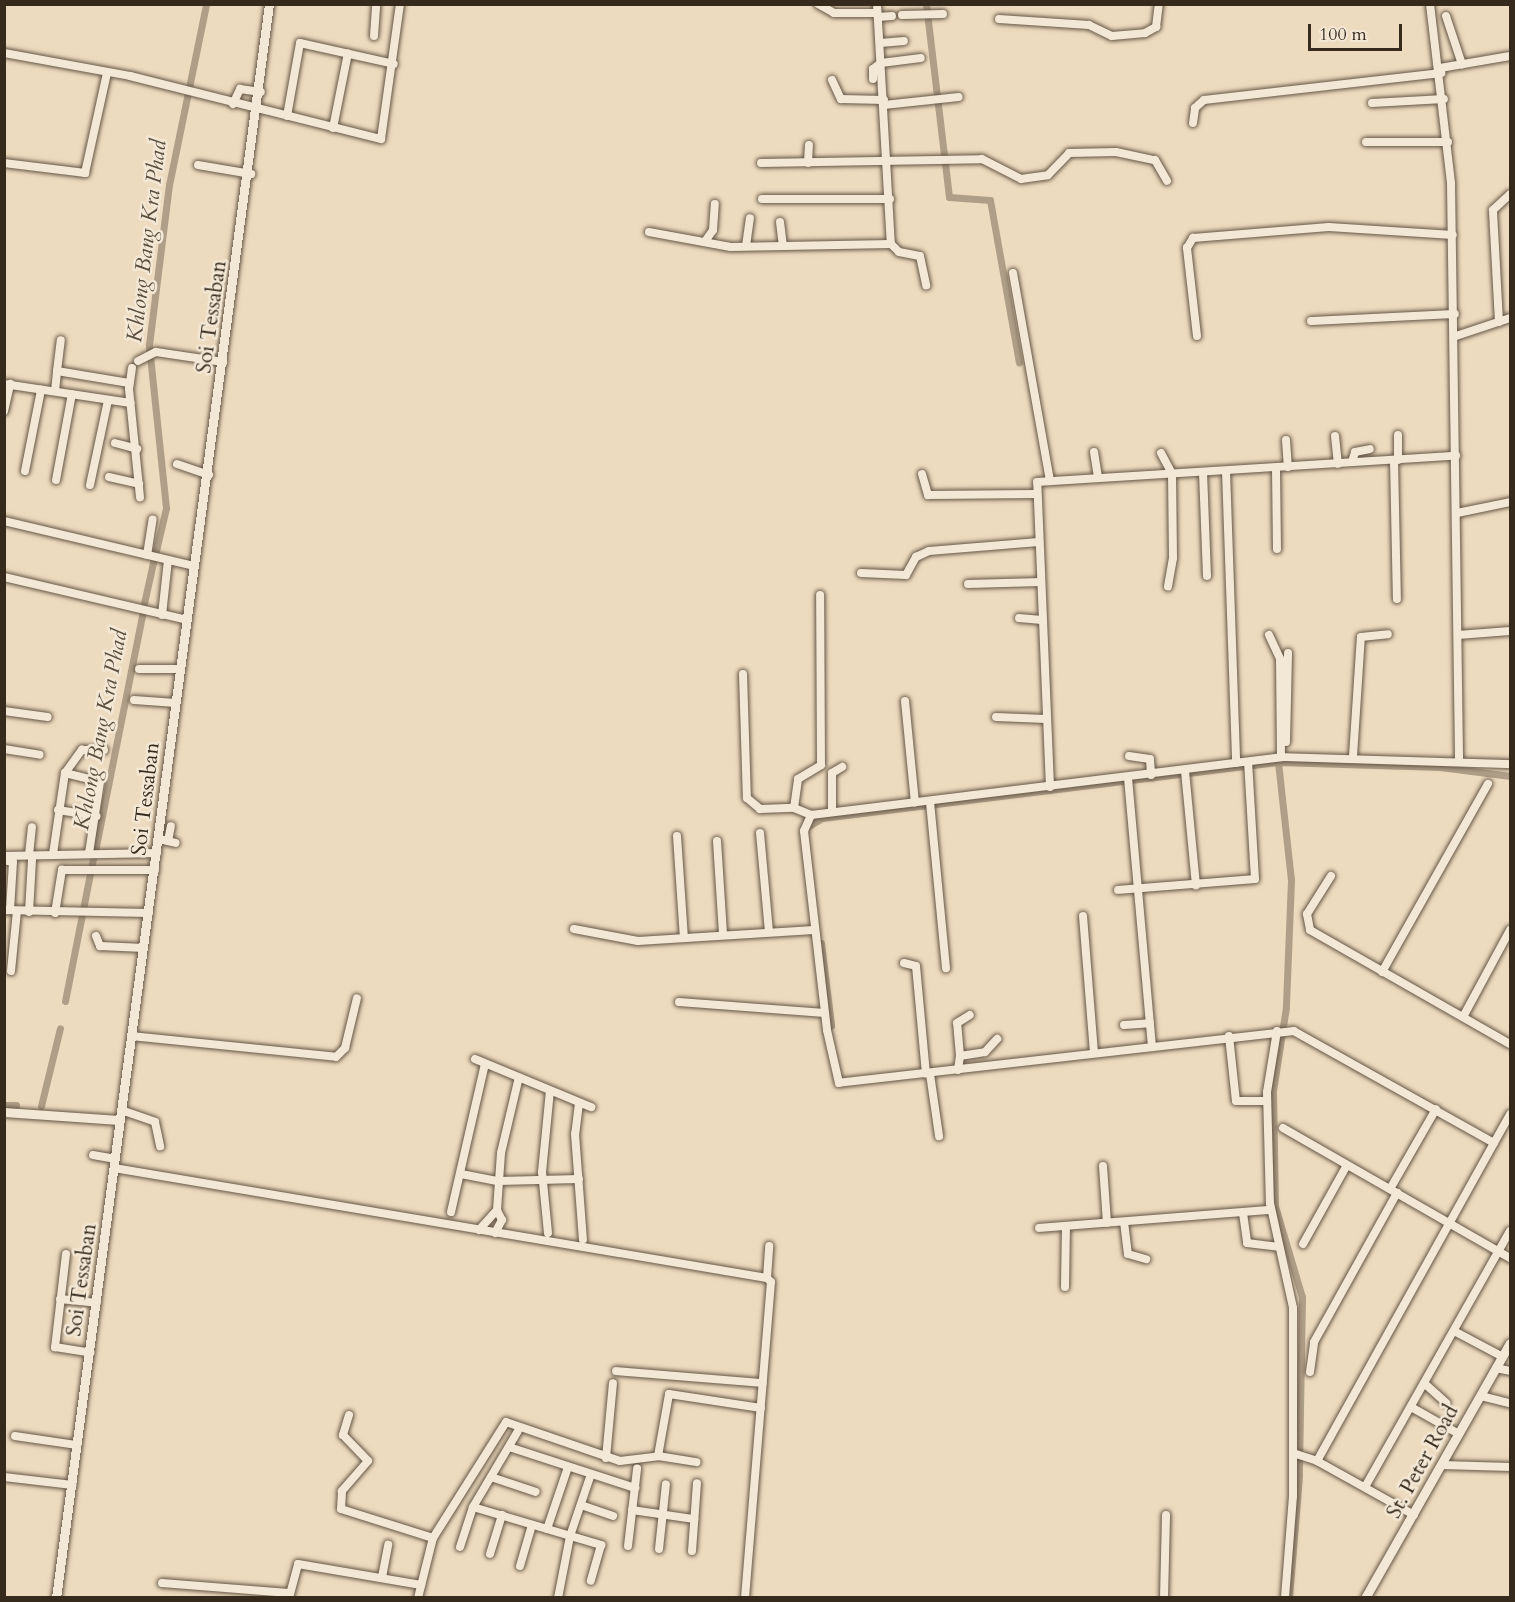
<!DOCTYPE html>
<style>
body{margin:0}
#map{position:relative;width:1515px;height:1602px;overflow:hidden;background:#eddbbf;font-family:Cardo,serif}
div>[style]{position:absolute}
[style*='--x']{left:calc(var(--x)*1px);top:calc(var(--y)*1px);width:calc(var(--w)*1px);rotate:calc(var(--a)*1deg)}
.canal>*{height:7px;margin:-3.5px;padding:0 3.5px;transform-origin:3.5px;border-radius:3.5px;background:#af9f88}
.roads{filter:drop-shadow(0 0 2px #645645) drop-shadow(0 0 2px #645645)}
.minor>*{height:8px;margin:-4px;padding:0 4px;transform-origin:4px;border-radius:4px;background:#f3e8d5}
.tertiary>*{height:9px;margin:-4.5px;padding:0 4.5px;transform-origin:4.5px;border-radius:4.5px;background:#f3e8d5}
span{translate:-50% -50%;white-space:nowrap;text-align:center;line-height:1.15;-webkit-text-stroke:5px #f3e8d5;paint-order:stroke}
.street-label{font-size:21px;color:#362a1c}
.water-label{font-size:22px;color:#5a4d3c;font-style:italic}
.frame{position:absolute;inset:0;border:6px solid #362a1c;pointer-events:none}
.scale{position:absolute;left:1308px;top:24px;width:94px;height:27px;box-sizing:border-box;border:3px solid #362a1c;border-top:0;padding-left:8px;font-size:18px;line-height:21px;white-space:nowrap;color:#362a1c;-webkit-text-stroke:4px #f3e8d5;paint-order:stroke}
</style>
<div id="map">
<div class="canal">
<i style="--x:926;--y:4;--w:194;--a:83.2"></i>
<i style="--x:949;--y:197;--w:41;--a:4.2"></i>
<i style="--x:990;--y:200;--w:165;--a:79.9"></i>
<i style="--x:155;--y:555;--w:48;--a:-76.8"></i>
<i style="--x:166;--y:508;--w:164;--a:-96"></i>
<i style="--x:149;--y:345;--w:161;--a:-82.9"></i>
<i style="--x:169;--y:185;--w:185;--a:-78.4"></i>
<i style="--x:143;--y:608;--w:51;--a:-77.6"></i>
<i style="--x:1278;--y:762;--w:119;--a:83.7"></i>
<i style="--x:1291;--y:880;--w:127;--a:92.3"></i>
<i style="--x:1286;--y:1007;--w:85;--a:98.8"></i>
<i style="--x:1273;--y:1091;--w:115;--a:89"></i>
<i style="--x:1275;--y:1206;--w:95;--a:73.5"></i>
<i style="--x:1302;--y:1297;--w:179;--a:91"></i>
<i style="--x:1299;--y:1476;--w:122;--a:94.7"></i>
<i style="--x:807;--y:827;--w:17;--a:-31"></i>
<i style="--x:822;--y:818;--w:459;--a:-7"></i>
<i style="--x:1278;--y:762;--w:162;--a:1.8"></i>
<i style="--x:1440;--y:767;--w:71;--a:7.3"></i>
<i style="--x:95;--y:851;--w:241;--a:-78.7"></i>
<i style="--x:821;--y:943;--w:83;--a:83"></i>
<i style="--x:65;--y:1001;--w:146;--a:-78.9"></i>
<i style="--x:4;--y:1105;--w:12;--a:0"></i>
<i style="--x:41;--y:1106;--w:80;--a:-76.3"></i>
</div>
<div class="roads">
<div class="minor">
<i style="--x:818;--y:4;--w:18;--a:29"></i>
<i style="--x:834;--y:13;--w:43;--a:0"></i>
<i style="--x:877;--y:4;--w:240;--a:86.7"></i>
<i style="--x:891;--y:244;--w:11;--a:45"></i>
<i style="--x:899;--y:252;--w:21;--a:11"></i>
<i style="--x:920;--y:256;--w:30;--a:78"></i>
<i style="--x:1430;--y:4;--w:180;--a:83.3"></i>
<i style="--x:1451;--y:183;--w:576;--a:89.2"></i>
<i style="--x:902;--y:15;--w:41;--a:-1.4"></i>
<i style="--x:1446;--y:16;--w:51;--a:71.6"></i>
<i style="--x:878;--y:17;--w:14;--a:-4"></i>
<i style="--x:999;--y:19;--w:90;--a:3.8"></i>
<i style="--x:1089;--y:25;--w:25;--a:26"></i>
<i style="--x:1112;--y:36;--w:33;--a:-5"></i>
<i style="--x:1145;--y:33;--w:13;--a:-29"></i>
<i style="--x:1156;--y:27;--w:23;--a:-83"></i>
<i style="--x:374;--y:36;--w:32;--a:-86"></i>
<i style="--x:880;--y:43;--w:24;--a:-5"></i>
<i style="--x:4;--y:53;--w:128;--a:10.3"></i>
<i style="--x:130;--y:76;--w:259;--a:14.1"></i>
<i style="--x:381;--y:139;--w:136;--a:-82"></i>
<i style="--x:1440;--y:68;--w:71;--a:-9.7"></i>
<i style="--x:873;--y:79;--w:10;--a:-90"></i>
<i style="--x:873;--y:69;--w:10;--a:-37"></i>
<i style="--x:881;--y:63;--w:40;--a:-7.1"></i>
<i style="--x:832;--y:80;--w:21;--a:65"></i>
<i style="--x:841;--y:99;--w:43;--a:1.3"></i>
<i style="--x:1372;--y:103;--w:72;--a:-3.2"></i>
<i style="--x:233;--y:104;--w:17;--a:-65"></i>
<i style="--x:240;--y:89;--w:21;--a:8"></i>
<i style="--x:884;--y:105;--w:75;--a:-6.1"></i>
<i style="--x:287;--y:116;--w:74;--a:-79.9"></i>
<i style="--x:300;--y:43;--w:96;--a:12.6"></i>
<i style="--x:1193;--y:123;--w:15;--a:-82"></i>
<i style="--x:1195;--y:108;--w:12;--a:-42"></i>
<i style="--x:1204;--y:100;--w:239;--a:-6.5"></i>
<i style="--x:333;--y:128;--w:76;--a:-78.7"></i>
<i style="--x:1366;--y:142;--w:82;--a:0"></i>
<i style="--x:4;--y:163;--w:82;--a:7"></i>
<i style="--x:85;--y:173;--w:102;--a:-77.6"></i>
<i style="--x:761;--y:163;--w:221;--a:-1"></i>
<i style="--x:982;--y:159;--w:44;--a:27.1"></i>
<i style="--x:1021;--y:179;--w:27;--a:-8"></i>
<i style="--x:1048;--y:175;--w:30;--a:-46"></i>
<i style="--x:1069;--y:153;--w:47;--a:-1.2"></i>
<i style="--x:1116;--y:152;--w:40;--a:12"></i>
<i style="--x:1155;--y:160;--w:24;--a:60"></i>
<i style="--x:808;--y:163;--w:18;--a:-87"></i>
<i style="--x:198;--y:165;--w:54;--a:9.6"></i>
<i style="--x:762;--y:199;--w:128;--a:0"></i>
<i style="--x:780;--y:222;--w:23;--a:83"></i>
<i style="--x:649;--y:232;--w:83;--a:10.4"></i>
<i style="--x:731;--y:247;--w:160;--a:-1.1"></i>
<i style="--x:706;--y:240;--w:12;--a:-55"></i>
<i style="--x:713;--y:230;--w:26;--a:-86"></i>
<i style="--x:746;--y:246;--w:28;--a:-82"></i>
<i style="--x:1013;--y:273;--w:210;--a:79.9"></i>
<i style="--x:1311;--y:321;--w:144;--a:-2.8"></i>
<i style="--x:1499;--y:322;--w:112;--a:-93.1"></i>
<i style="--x:1493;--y:210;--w:23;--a:-43"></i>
<i style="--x:1197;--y:336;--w:89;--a:-96.5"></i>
<i style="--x:1187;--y:248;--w:12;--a:-59"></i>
<i style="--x:1193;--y:238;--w:136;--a:-4.6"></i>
<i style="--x:1329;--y:227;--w:124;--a:3.7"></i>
<i style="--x:1456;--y:336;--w:57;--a:-18.4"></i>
<i style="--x:138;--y:361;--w:20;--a:-27"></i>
<i style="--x:156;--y:352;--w:68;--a:8.5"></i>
<i style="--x:132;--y:368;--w:21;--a:98"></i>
<i style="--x:129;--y:389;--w:109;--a:84.2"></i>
<i style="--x:57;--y:371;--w:31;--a:-83"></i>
<i style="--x:4;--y:384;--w:128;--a:8.5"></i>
<i style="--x:55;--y:391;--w:20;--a:-84"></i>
<i style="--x:57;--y:371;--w:73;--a:9.5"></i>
<i style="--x:4;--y:411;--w:28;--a:-77"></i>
<i style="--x:1398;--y:435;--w:25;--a:90"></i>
<i style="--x:1335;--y:436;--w:28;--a:84"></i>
<i style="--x:1286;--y:440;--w:27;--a:86"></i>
<i style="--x:115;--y:443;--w:23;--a:15"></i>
<i style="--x:1094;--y:452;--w:26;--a:81"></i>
<i style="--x:1161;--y:453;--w:24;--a:62"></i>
<i style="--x:1172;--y:474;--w:84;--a:89.3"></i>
<i style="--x:1173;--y:558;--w:29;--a:100"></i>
<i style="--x:1394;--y:460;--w:139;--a:88.8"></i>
<i style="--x:1352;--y:462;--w:10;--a:-73"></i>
<i style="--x:1355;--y:452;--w:15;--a:-11"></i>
<i style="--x:177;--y:464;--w:34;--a:19"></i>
<i style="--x:1276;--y:468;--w:81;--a:89.3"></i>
<i style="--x:25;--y:471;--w:83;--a:-78.8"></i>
<i style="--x:1226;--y:471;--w:292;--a:88"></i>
<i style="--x:1203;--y:472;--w:104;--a:87.8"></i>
<i style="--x:922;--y:474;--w:22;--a:74"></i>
<i style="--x:928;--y:495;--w:108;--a:-0.5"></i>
<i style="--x:109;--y:477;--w:31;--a:13"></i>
<i style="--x:56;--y:480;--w:87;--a:-79.5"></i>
<i style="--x:90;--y:485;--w:87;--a:-78"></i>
<i style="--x:1457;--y:513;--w:54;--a:-11.7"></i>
<i style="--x:4;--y:521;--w:196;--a:13.3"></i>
<i style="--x:147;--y:555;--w:36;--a:-81"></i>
<i style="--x:861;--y:573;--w:45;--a:2.5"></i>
<i style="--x:906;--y:575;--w:21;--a:-61"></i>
<i style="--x:916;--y:557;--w:14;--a:-25"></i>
<i style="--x:929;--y:551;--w:110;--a:-4.7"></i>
<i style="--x:4;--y:577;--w:188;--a:13.2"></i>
<i style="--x:968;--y:584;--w:73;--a:-1.6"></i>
<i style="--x:162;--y:615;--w:55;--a:-83.8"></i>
<i style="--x:1019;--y:618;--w:23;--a:5"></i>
<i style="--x:1269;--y:635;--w:26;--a:65"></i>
<i style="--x:1280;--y:659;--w:98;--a:89.4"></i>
<i style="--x:1458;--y:635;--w:52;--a:-4.4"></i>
<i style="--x:139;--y:669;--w:42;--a:0"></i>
<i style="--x:743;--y:674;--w:124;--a:88.2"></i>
<i style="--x:747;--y:798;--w:17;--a:40"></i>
<i style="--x:760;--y:809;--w:34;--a:-2"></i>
<i style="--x:794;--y:808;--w:18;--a:22"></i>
<i style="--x:134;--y:700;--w:42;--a:4.1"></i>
<i style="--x:905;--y:701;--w:102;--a:84.4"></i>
<i style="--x:4;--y:711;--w:44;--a:7.8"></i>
<i style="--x:996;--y:717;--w:50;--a:2.3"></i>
<i style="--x:1286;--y:742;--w:89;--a:-88.7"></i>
<i style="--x:4;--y:749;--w:36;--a:9"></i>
<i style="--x:1129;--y:756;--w:21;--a:8"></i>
<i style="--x:1150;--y:759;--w:16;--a:86"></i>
<i style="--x:1353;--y:756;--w:119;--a:-86.2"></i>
<i style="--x:1361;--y:637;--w:27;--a:-6"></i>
<i style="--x:1185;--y:771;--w:115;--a:84.5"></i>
<i style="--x:65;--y:773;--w:36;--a:14"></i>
<i style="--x:100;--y:782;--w:72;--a:98.8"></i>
<i style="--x:1128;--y:778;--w:268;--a:84.9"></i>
<i style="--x:1050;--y:787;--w:305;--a:-92.4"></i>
<i style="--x:1037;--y:482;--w:420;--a:-3.6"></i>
<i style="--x:930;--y:802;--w:167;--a:84.5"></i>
<i style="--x:794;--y:808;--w:29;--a:-82"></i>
<i style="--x:798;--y:779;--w:27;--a:-31"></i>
<i style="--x:821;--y:765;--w:170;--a:-90.3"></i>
<i style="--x:58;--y:810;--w:39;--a:9"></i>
<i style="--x:832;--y:812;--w:39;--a:-90"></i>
<i style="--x:832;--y:773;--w:12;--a:-31"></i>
<i style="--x:760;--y:833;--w:99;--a:84.8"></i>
<i style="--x:677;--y:836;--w:102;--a:86.1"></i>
<i style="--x:159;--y:839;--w:17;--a:13"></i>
<i style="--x:168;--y:841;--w:15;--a:-79"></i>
<i style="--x:717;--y:841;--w:94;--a:86.3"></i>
<i style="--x:53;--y:854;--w:82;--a:-81.6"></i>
<i style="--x:65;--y:773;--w:29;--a:-54"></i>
<i style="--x:82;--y:750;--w:22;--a:0"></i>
<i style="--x:29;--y:855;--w:28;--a:-84"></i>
<i style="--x:4;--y:856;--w:153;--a:-1.1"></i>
<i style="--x:4;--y:860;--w:9;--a:13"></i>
<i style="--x:13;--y:862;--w:48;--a:93.6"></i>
<i style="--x:1331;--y:876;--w:45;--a:122.3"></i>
<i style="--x:1307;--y:914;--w:16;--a:79"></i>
<i style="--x:1310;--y:930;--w:230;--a:29.7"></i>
<i style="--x:1118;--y:890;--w:137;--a:-4.6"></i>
<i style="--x:1255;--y:879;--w:117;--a:-93.4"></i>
<i style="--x:4;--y:910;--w:145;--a:1.2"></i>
<i style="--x:29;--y:912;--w:52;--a:-86.7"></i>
<i style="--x:55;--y:913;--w:44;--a:-80.8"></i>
<i style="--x:62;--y:870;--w:93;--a:0"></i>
<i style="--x:1083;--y:916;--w:137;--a:85.4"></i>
<i style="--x:574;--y:929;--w:65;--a:10.6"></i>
<i style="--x:638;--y:941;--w:176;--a:-3.6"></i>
<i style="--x:96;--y:936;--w:11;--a:68"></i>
<i style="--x:100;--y:946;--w:44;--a:2.6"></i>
<i style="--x:904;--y:963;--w:12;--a:14"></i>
<i style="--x:916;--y:966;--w:108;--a:84.7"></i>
<i style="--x:11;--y:971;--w:60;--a:-84.3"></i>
<i style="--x:1382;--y:972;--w:216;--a:-60.6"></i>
<i style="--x:679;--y:1002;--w:146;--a:4.3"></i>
<i style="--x:1463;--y:1017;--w:99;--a:-61.6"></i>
<i style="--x:1124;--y:1025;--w:26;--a:-4"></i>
<i style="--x:1277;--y:1031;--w:62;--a:99.3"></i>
<i style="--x:1267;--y:1092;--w:111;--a:88.5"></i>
<i style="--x:1270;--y:1203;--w:107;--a:77.6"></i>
<i style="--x:1293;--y:1308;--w:188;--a:90"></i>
<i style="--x:1293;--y:1496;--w:102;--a:94.5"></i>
<i style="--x:131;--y:1036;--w:206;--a:5.8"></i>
<i style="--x:336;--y:1057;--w:13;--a:-45"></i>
<i style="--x:345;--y:1048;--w:51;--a:-76.5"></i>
<i style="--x:1229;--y:1036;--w:65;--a:83.9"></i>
<i style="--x:1236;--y:1101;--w:31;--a:0"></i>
<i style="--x:960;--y:1056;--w:33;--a:-95"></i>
<i style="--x:957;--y:1023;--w:15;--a:-32"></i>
<i style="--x:475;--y:1059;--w:126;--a:22.5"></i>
<i style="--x:958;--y:1070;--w:14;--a:-82"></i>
<i style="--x:960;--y:1056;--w:25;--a:-9"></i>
<i style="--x:985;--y:1052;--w:18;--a:-47"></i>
<i style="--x:930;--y:1074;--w:63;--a:81.7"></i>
<i style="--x:579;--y:1103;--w:31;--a:97"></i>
<i style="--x:575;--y:1134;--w:106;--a:85.7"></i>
<i style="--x:121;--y:1110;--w:36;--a:19"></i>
<i style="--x:155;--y:1122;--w:25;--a:78"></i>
<i style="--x:1283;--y:1128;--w:262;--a:29.8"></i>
<i style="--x:1494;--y:1143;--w:229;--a:-150.8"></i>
<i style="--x:1294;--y:1031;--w:458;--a:173.5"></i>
<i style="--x:839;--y:1083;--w:54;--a:-102.8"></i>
<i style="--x:827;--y:1030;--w:200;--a:-96.6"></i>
<i style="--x:804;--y:831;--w:17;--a:-66"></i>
<i style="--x:811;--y:815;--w:474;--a:-7"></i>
<i style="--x:1281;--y:757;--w:229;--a:1.8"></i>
<i style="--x:93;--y:1155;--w:23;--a:10"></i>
<i style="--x:1103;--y:1166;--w:57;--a:86"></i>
<i style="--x:114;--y:1168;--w:662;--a:9.56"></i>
<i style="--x:461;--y:1174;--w:38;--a:11"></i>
<i style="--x:498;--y:1181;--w:81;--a:-1.4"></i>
<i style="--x:1390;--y:1189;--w:92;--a:-60.1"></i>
<i style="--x:451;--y:1212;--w:152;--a:-77.1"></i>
<i style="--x:1243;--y:1213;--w:30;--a:82"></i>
<i style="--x:1247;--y:1243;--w:32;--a:7"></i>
<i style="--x:1124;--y:1222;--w:32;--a:83"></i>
<i style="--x:1128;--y:1254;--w:19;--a:16"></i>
<i style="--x:1039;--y:1228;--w:232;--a:-4.5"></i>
<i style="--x:479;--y:1230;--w:27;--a:-48"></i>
<i style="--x:495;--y:1233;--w:15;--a:-62"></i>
<i style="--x:502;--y:1220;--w:11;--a:-117"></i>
<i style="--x:497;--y:1210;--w:57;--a:-86"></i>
<i style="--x:501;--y:1153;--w:78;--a:-76.7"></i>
<i style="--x:548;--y:1233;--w:61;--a:-95.6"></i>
<i style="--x:542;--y:1172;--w:81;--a:-84.4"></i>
<i style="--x:1303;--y:1244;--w:90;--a:-60.9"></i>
<i style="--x:66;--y:1254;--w:94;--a:96.7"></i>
<i style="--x:55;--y:1347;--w:36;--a:9"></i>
<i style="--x:1065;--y:1287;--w:61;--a:-89.1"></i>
<i style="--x:60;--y:1299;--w:37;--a:6"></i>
<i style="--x:1454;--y:1331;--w:55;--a:28"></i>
<i style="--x:1496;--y:1368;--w:14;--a:12"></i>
<i style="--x:616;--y:1371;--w:147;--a:4.7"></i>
<i style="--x:1310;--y:1372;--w:30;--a:-82"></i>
<i style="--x:1314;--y:1342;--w:171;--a:-60.9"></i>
<i style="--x:1424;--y:1383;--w:30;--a:42"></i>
<i style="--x:1481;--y:1396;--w:30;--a:14"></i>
<i style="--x:1411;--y:1407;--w:55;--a:29.4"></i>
<i style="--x:349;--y:1415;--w:21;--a:107"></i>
<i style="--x:343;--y:1435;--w:36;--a:46"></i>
<i style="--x:368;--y:1461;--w:40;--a:131"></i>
<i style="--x:342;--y:1491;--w:18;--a:93"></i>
<i style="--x:341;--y:1509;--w:96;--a:17.5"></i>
<i style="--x:15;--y:1436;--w:63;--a:8.3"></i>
<i style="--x:509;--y:1447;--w:133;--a:18"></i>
<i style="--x:1293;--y:1453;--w:25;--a:18"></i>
<i style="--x:1317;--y:1461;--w:111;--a:29.1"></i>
<i style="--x:658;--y:1456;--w:63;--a:-79.9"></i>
<i style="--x:669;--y:1394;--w:93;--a:8.7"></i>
<i style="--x:606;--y:1458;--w:75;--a:-84.7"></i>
<i style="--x:1317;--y:1461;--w:397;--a:-60.9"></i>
<i style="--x:1442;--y:1465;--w:68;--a:1.7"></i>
<i style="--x:4;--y:1477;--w:69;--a:6.6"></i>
<i style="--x:491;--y:1477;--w:47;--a:18.4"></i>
<i style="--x:1365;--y:1487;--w:294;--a:-60.5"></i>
<i style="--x:581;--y:1505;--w:34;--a:19"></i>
<i style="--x:473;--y:1507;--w:88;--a:-59.4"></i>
<i style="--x:632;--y:1510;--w:63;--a:8.3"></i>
<i style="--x:547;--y:1529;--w:65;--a:-71.3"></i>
<i style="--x:628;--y:1546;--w:78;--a:-83.3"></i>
<i style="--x:460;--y:1547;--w:42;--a:-72"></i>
<i style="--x:473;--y:1507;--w:134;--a:16.5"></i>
<i style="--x:601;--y:1545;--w:37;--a:106"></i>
<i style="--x:659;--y:1549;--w:65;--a:-83.9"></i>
<i style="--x:692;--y:1551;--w:68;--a:-85.8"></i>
<i style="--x:490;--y:1554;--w:41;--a:-72.9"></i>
<i style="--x:520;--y:1566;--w:43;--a:-73.7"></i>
<i style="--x:382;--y:1577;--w:33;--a:-79"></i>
<i style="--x:162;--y:1583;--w:127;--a:4.5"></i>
<i style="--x:289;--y:1598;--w:35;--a:-75"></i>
<i style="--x:298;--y:1564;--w:125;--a:9.7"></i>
<i style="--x:418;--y:1598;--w:62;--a:-76"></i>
<i style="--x:433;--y:1538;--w:137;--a:-57.8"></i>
<i style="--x:506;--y:1422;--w:120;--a:18.9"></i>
<i style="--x:620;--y:1461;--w:38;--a:-7"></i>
<i style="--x:658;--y:1456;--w:39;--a:9"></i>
<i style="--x:558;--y:1598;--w:63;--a:-79"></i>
<i style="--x:570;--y:1536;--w:65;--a:-71.3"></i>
<i style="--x:745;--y:1598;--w:317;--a:-85.3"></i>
<i style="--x:771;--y:1282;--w:6;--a:-135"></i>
<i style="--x:767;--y:1278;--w:32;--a:-86"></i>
<i style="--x:1164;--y:1598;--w:83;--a:-88.6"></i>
</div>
<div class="tertiary">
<i style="--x:4;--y:1112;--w:115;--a:4"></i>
<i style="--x:56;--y:1598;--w:1608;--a:-82.39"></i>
<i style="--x:1365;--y:1598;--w:293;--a:-60.4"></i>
</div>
</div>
<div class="street-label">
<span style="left:212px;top:317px;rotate:-82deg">Soi Tessaban</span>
<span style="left:146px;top:799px;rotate:-83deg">Soi Tessaban</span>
<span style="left:82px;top:1280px;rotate:-82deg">Soi Tessaban</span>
<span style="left:1423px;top:1462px;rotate:-61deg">St. Peter Road</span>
</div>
<div class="water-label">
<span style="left:147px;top:241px;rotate:-83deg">Khlong Bang Kra Phad</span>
<span style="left:101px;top:730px;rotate:-79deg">Khlong Bang Kra Phad</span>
</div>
<div class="frame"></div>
<div class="scale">100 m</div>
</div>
